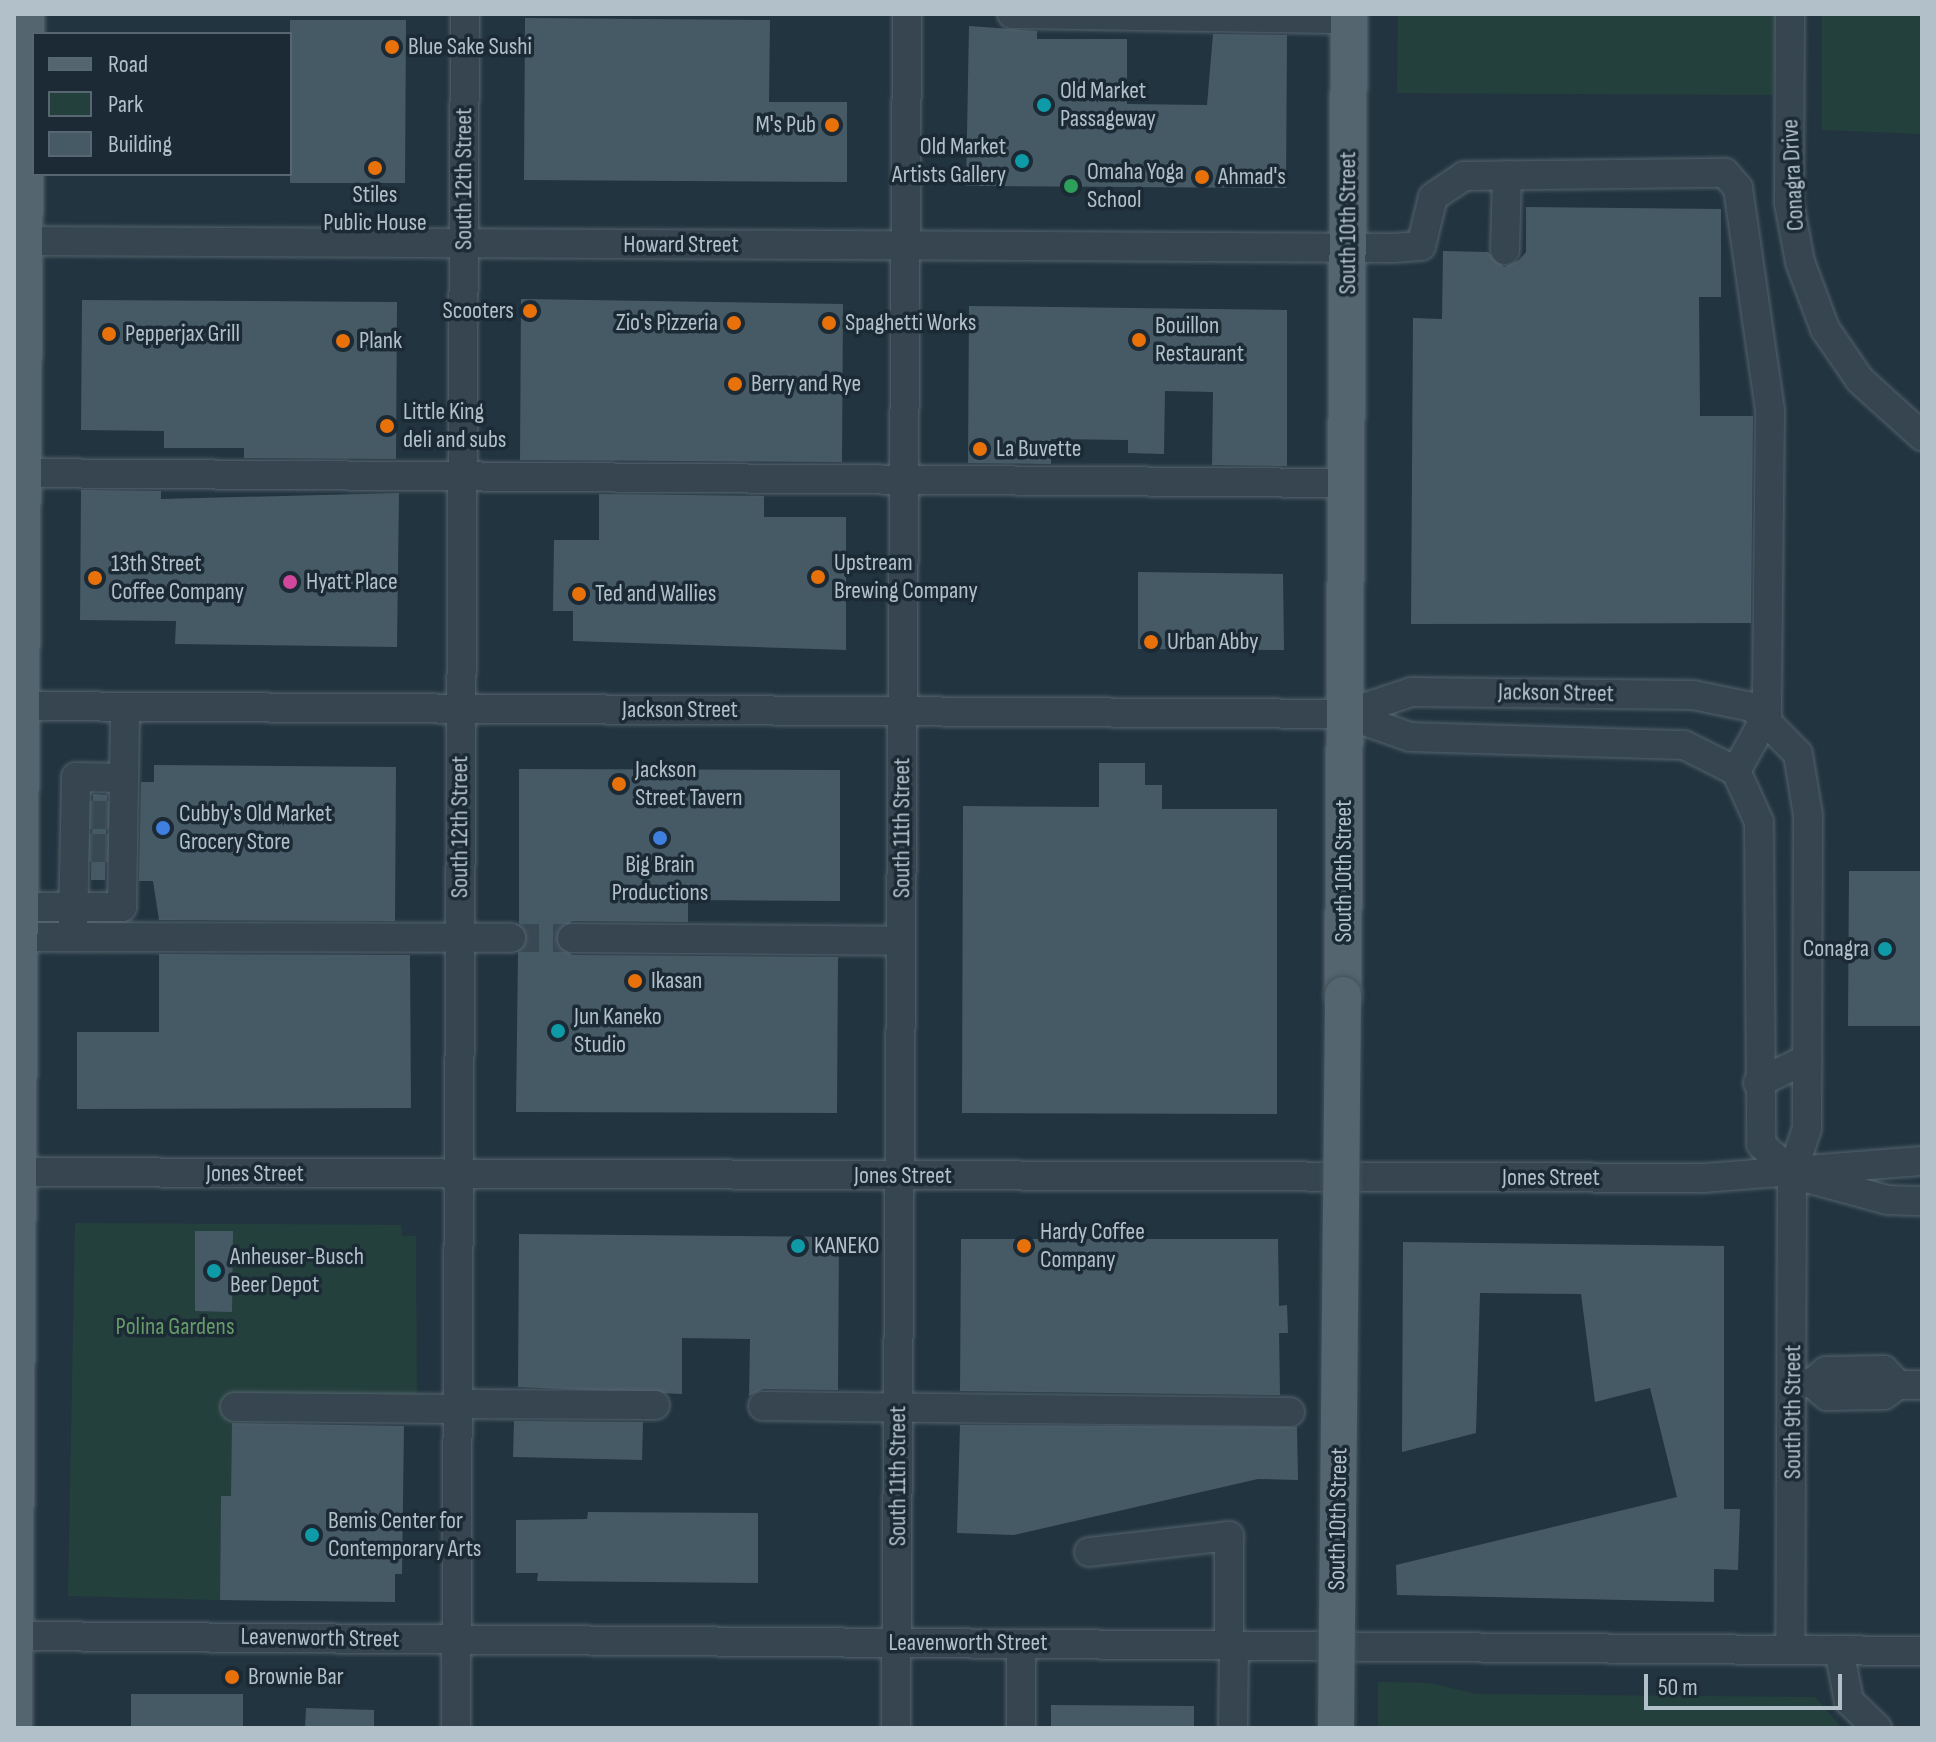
<!DOCTYPE html>
<style>
body{margin:0}
#map{position:relative;width:1936px;height:1742px;overflow:hidden;background:#22343f;font-family:"Sofia Sans Condensed",sans-serif}
div>[style]{position:absolute}
[style*='--x']{left:calc(var(--x)*1px);top:calc(var(--y)*1px);width:calc(var(--w)*1px);rotate:calc(var(--a)*1deg)}
.green>*{inset:0;background:#24403d}
.building>*{inset:0;background:#465a65}
.minor-tunnel>*{height:28px;margin-top:-14px;transform-origin:0;background:repeating-linear-gradient(90deg,#384954 0 28px,transparent 0 42px)}
.roads{filter:drop-shadow(0 0 2px #54636d) drop-shadow(0 0 2px #54636d)}
.minor>*{height:28px;margin:-14px;padding:0 14px;transform-origin:14px;border-radius:14px;background:#36454f}
.major>*{height:36px;margin:-18px;padding:0 18px;transform-origin:18px;border-radius:18px;background:#54656f}
.bridges{filter:drop-shadow(0 0 2px #42515b) drop-shadow(0 0 2px #42515b)}
.major-bridge>*{height:36px;margin:-18px;padding:0 18px;transform-origin:18px;border-radius:18px;background:#54656f}
.dots>*{width:22px;height:22px;translate:-50% -50%;box-sizing:border-box;border:4px solid #1b2a34;border-radius:50%}
span{translate:-50% -50%;white-space:nowrap;text-align:center;line-height:1.15;-webkit-text-stroke:7px #1b2a34;paint-order:stroke}
.poi-label{font-size:24px;color:#b2c0ca}
.left{translate:0 -50%;text-align:left}
.right{translate:-100% -50%;text-align:right}
.street-label{font-size:24px;color:#b2c0ca}
.park-label{font-size:24px;color:#679c69}
.frame{position:absolute;inset:0;border:16px solid #b2c0ca;pointer-events:none}
.legend{position:absolute;left:32px;top:32px;width:260px;height:144px;box-sizing:border-box;background:#1b2a34;border:2px solid #576670;margin:0;padding:10px 14px;list-style:none;font-size:24px;color:#b2c0ca}
.legend li{display:flex;align-items:center;gap:16px;height:40px}
.legend b{width:40px;border:2px solid #576670}
.scale{position:absolute;left:1644px;top:1674px;width:198px;height:36px;box-sizing:border-box;border:4px solid #b2c0ca;border-top:0;padding-left:10px;font-size:24px;line-height:28px;white-space:nowrap;color:#b2c0ca;-webkit-text-stroke:6px #1b2a34;paint-order:stroke}
</style>
<div id="map">
<div class="green">
<i style="clip-path:polygon(1398px 14px,1775px 14px,1773px 95px,1397px 93px)"></i>
<i style="clip-path:polygon(1822px 14px,1922px 14px,1922px 134px,1822px 130px)"></i>
<i style="clip-path:polygon(75px 1223px,401px 1225px,402px 1236px,416px 1236px,417px 1416px,233px 1413px,231px 1496px,221px 1496px,220px 1600px,68px 1596px)"></i>
<i style="clip-path:polygon(1378px 1682px,1430px 1683px,1477px 1694px,1815px 1697px,1842px 1728px,1378px 1728px)"></i>
</div>
<div class="building">
<i style="clip-path:polygon(525px 18px,770px 20px,769px 102px,847px 102px,847px 182px,524px 180px)"></i>
<i style="clip-path:polygon(290px 20px,406px 20px,405px 183px,290px 183px)"></i>
<i style="clip-path:polygon(969px 26px,1037px 31px,1037px 39px,1127px 39px,1127px 104px,1207px 105px,1213px 34px,1287px 35px,1286px 188px,966px 186px)"></i>
<i style="clip-path:polygon(1526px 207px,1721px 209px,1721px 297px,1699px 297px,1700px 416px,1753px 416px,1751px 623px,1411px 624px,1413px 318px,1442px 319px,1443px 251px,1488px 252px,1504px 267px,1519px 260px,1526px 252px)"></i>
<i style="clip-path:polygon(521px 299px,843px 304px,842px 462px,520px 460px)"></i>
<i style="clip-path:polygon(82px 300px,397px 302px,396px 459px,244px 458px,244px 448px,164px 448px,164px 431px,81px 430px)"></i>
<i style="clip-path:polygon(969px 306px,1287px 310px,1287px 466px,1212px 465px,1213px 392px,1165px 391px,1164px 454px,1128px 453px,1128px 440px,1051px 439px,1051px 464px,968px 463px)"></i>
<i style="clip-path:polygon(81px 490px,161px 491px,161px 499px,399px 493px,397px 647px,175px 644px,176px 621px,80px 620px)"></i>
<i style="clip-path:polygon(599px 494px,764px 496px,764px 517px,846px 517px,846px 650px,573px 641px,573px 611px,553px 611px,554px 540px,599px 540px)"></i>
<i style="clip-path:polygon(1138px 572px,1283px 574px,1284px 650px,1138px 649px)"></i>
<i style="clip-path:polygon(1099px 763px,1145px 763px,1145px 785px,1162px 785px,1162px 809px,1277px 809px,1277px 1114px,962px 1113px,963px 806px,1099px 807px)"></i>
<i style="clip-path:polygon(154px 765px,396px 767px,395px 921px,159px 920px,153px 881px,139px 881px,141px 782px,154px 782px)"></i>
<i style="clip-path:polygon(519px 769px,840px 770px,840px 901px,688px 900px,688px 922px,572px 921px,555px 939px,572px 955px,838px 957px,837px 1113px,516px 1112px,518px 953px,528px 939px,519px 923px)"></i>
<i style="clip-path:polygon(93px 794px,107px 795px,105px 880px,91px 880px)"></i>
<i style="clip-path:polygon(1849px 871px,1922px 871px,1922px 1026px,1848px 1026px)"></i>
<i style="clip-path:polygon(159px 954px,410px 955px,411px 1108px,77px 1109px,77px 1032px,159px 1032px)"></i>
<i style="clip-path:polygon(195px 1231px,233px 1231px,232px 1312px,195px 1311px)"></i>
<i style="clip-path:polygon(519px 1234px,839px 1237px,838px 1390px,763px 1389px,749px 1396px,750px 1339px,682px 1338px,682px 1394px,518px 1387px)"></i>
<i style="clip-path:polygon(961px 1239px,1278px 1239px,1279px 1306px,1287px 1305px,1288px 1333px,1279px 1333px,1280px 1395px,960px 1391px)"></i>
<i style="clip-path:polygon(1403px 1242px,1724px 1246px,1724px 1509px,1740px 1509px,1738px 1570px,1714px 1569px,1714px 1602px,1397px 1595px,1396px 1565px,1677px 1497px,1650px 1388px,1595px 1402px,1581px 1294px,1480px 1293px,1476px 1433px,1402px 1452px)"></i>
<i style="clip-path:polygon(514px 1421px,643px 1422px,642px 1460px,513px 1457px)"></i>
<i style="clip-path:polygon(232px 1423px,404px 1426px,402px 1574px,395px 1574px,395px 1602px,220px 1600px,221px 1496px,231px 1496px)"></i>
<i style="clip-path:polygon(960px 1425px,1297px 1427px,1298px 1480px,1258px 1479px,1014px 1535px,957px 1533px)"></i>
<i style="clip-path:polygon(588px 1512px,758px 1513px,758px 1583px,537px 1581px,538px 1573px,516px 1573px,516px 1520px,587px 1519px)"></i>
<i style="clip-path:polygon(131px 1694px,243px 1694px,243px 1728px,131px 1728px)"></i>
<i style="clip-path:polygon(1051px 1705px,1194px 1706px,1194px 1728px,1051px 1728px)"></i>
<i style="clip-path:polygon(306px 1708px,374px 1710px,374px 1728px,305px 1728px)"></i>
</div>
<div class="minor-tunnel">
<i style="--x:87;--y:815;--w:31;--a:0"></i>
<i style="--x:86;--y:848;--w:31;--a:0"></i>
<i style="--x:511;--y:938;--w:61;--a:0"></i>
</div>
<div class="roads">
<div class="minor">
<i style="--x:1012;--y:14;--w:337;--a:0.9"></i>
<i style="--x:1790;--y:14;--w:189;--a:90.3"></i>
<i style="--x:1789;--y:203;--w:60;--a:79.4"></i>
<i style="--x:1800;--y:262;--w:72;--a:69.5"></i>
<i style="--x:1825;--y:329;--w:62;--a:55.5"></i>
<i style="--x:1860;--y:380;--w:84;--a:42.1"></i>
<i style="--x:24;--y:241;--w:1369;--a:0.29"></i>
<i style="--x:1393;--y:248;--w:28;--a:-4"></i>
<i style="--x:1421;--y:246;--w:50;--a:-76.2"></i>
<i style="--x:1433;--y:197;--w:37;--a:-34"></i>
<i style="--x:1464;--y:176;--w:261;--a:-0.7"></i>
<i style="--x:1725;--y:173;--w:20;--a:49"></i>
<i style="--x:1738;--y:188;--w:224;--a:81.8"></i>
<i style="--x:1770;--y:410;--w:305;--a:90.6"></i>
<i style="--x:1767;--y:715;--w:64;--a:119"></i>
<i style="--x:1505;--y:250;--w:75;--a:-88.5"></i>
<i style="--x:14;--y:473;--w:1333;--a:0.43"></i>
<i style="--x:14;--y:706;--w:1331;--a:0.34"></i>
<i style="--x:1345;--y:714;--w:71;--a:-18.2"></i>
<i style="--x:1412;--y:692;--w:281;--a:0.6"></i>
<i style="--x:1693;--y:695;--w:60;--a:11.5"></i>
<i style="--x:1752;--y:707;--w:66;--a:45.6"></i>
<i style="--x:1798;--y:754;--w:62;--a:80.7"></i>
<i style="--x:1808;--y:815;--w:313;--a:90.2"></i>
<i style="--x:1807;--y:1128;--w:48;--a:108.1"></i>
<i style="--x:1792;--y:1174;--w:475;--a:90.2"></i>
<i style="--x:1345;--y:714;--w:69;--a:19.5"></i>
<i style="--x:1410;--y:737;--w:274;--a:1.7"></i>
<i style="--x:1684;--y:745;--w:58;--a:26.6"></i>
<i style="--x:1736;--y:771;--w:56;--a:65.7"></i>
<i style="--x:1759;--y:822;--w:322;--a:89.6"></i>
<i style="--x:1761;--y:1144;--w:43;--a:44.1"></i>
<i style="--x:1792;--y:1174;--w:99;--a:15.2"></i>
<i style="--x:1888;--y:1200;--w:34;--a:2"></i>
<i style="--x:20;--y:907;--w:102;--a:0"></i>
<i style="--x:122;--y:907;--w:200;--a:-89.1"></i>
<i style="--x:73;--y:925;--w:148;--a:-88.8"></i>
<i style="--x:76;--y:777;--w:48;--a:1.2"></i>
<i style="--x:20;--y:937;--w:491;--a:0.1"></i>
<i style="--x:572;--y:938;--w:329;--a:0.5"></i>
<i style="--x:1758;--y:1083;--w:55;--a:-26.1"></i>
<i style="--x:14;--y:1172;--w:1690;--a:0.2"></i>
<i style="--x:1704;--y:1178;--w:219;--a:-4.5"></i>
<i style="--x:1794;--y:1383;--w:18;--a:0"></i>
<i style="--x:1812;--y:1383;--w:18;--a:-41"></i>
<i style="--x:1826;--y:1371;--w:58;--a:-1"></i>
<i style="--x:1884;--y:1370;--w:21;--a:47"></i>
<i style="--x:1812;--y:1383;--w:20;--a:41"></i>
<i style="--x:1827;--y:1396;--w:57;--a:-1"></i>
<i style="--x:1884;--y:1395;--w:17;--a:-36"></i>
<i style="--x:1898;--y:1385;--w:24;--a:0"></i>
<i style="--x:457;--y:1404;--w:198;--a:0.3"></i>
<i style="--x:763;--y:1406;--w:527;--a:0.65"></i>
<i style="--x:235;--y:1407;--w:222;--a:0.5"></i>
<i style="--x:1089;--y:1552;--w:141;--a:-6.5"></i>
<i style="--x:1229;--y:1536;--w:109;--a:90"></i>
<i style="--x:16;--y:1636;--w:1906;--a:0.45"></i>
<i style="--x:1839;--y:1650;--w:52;--a:78.9"></i>
<i style="--x:1849;--y:1701;--w:39;--a:44"></i>
<i style="--x:456;--y:1728;--w:1714;--a:-89.7"></i>
<i style="--x:896;--y:1728;--w:1714;--a:-89.63"></i>
<i style="--x:1021;--y:1728;--w:84;--a:-90"></i>
<i style="--x:1233;--y:1728;--w:83;--a:-89.3"></i>
</div>
<div class="major">
<i style="--x:1343;--y:995;--w:981;--a:-89.65"></i>
<i style="--x:14;--y:1724;--w:1710;--a:-89.6"></i>
</div>
</div>
<div class="bridges">
<div class="major-bridge">
<i style="--x:1336;--y:1728;--w:733;--a:-89.45"></i>
</div>
</div>
<div class="dots">
<i style="left:392px;top:47px;background:#e8710a"></i>
<i style="left:1044px;top:105px;background:#0f9aa8"></i>
<i style="left:832px;top:125px;background:#e8710a"></i>
<i style="left:1022px;top:161px;background:#0f9aa8"></i>
<i style="left:375px;top:168px;background:#e8710a"></i>
<i style="left:1202px;top:177px;background:#e8710a"></i>
<i style="left:1071px;top:186px;background:#2e9e5b"></i>
<i style="left:530px;top:311px;background:#e8710a"></i>
<i style="left:734px;top:323px;background:#e8710a"></i>
<i style="left:829px;top:323px;background:#e8710a"></i>
<i style="left:109px;top:334px;background:#e8710a"></i>
<i style="left:1139px;top:340px;background:#e8710a"></i>
<i style="left:343px;top:341px;background:#e8710a"></i>
<i style="left:735px;top:384px;background:#e8710a"></i>
<i style="left:387px;top:426px;background:#e8710a"></i>
<i style="left:980px;top:449px;background:#e8710a"></i>
<i style="left:818px;top:577px;background:#e8710a"></i>
<i style="left:95px;top:578px;background:#e8710a"></i>
<i style="left:290px;top:582px;background:#d1479c"></i>
<i style="left:579px;top:594px;background:#e8710a"></i>
<i style="left:1151px;top:642px;background:#e8710a"></i>
<i style="left:619px;top:784px;background:#e8710a"></i>
<i style="left:163px;top:828px;background:#3f7fe0"></i>
<i style="left:660px;top:838px;background:#3f7fe0"></i>
<i style="left:1885px;top:949px;background:#0f9aa8"></i>
<i style="left:635px;top:981px;background:#e8710a"></i>
<i style="left:558px;top:1031px;background:#0f9aa8"></i>
<i style="left:798px;top:1246px;background:#0f9aa8"></i>
<i style="left:1024px;top:1246px;background:#e8710a"></i>
<i style="left:214px;top:1271px;background:#0f9aa8"></i>
<i style="left:312px;top:1535px;background:#0f9aa8"></i>
<i style="left:232px;top:1677px;background:#e8710a"></i>
</div>
<div class="poi-label">
<span class="left" style="left:408px;top:47px">Blue Sake Sushi</span>
<span class="left" style="left:1060px;top:105px">Old Market<br>Passageway</span>
<span class="right" style="left:816px;top:125px">M's Pub</span>
<span class="right" style="left:1006px;top:161px">Old Market<br>Artists Gallery</span>
<span class="left" style="left:1087px;top:186px">Omaha Yoga<br>School</span>
<span class="left" style="left:1218px;top:177px">Ahmad's</span>
<span style="left:375px;top:209px">Stiles<br>Public House</span>
<span class="right" style="left:514px;top:311px">Scooters</span>
<span class="right" style="left:718px;top:323px">Zio's Pizzeria</span>
<span class="left" style="left:845px;top:323px">Spaghetti Works</span>
<span class="left" style="left:1155px;top:340px">Bouillon<br>Restaurant</span>
<span class="left" style="left:125px;top:334px">Pepperjax Grill</span>
<span class="left" style="left:359px;top:341px">Plank</span>
<span class="left" style="left:751px;top:384px">Berry and Rye</span>
<span class="left" style="left:403px;top:426px">Little King<br>deli and subs</span>
<span class="left" style="left:996px;top:449px">La Buvette</span>
<span class="left" style="left:834px;top:577px">Upstream<br>Brewing Company</span>
<span class="left" style="left:111px;top:578px">13th Street<br>Coffee Company</span>
<span class="left" style="left:306px;top:582px">Hyatt Place</span>
<span class="left" style="left:595px;top:594px">Ted and Wallies</span>
<span class="left" style="left:1167px;top:642px">Urban Abby</span>
<span class="left" style="left:635px;top:784px">Jackson<br>Street Tavern</span>
<span class="left" style="left:179px;top:828px">Cubby's Old Market<br>Grocery Store</span>
<span style="left:660px;top:879px">Big Brain<br>Productions</span>
<span class="right" style="left:1869px;top:949px">Conagra</span>
<span class="left" style="left:651px;top:981px">Ikasan</span>
<span class="left" style="left:574px;top:1031px">Jun Kaneko<br>Studio</span>
<span class="left" style="left:1040px;top:1246px">Hardy Coffee<br>Company</span>
<span class="left" style="left:814px;top:1246px">KANEKO</span>
<span class="left" style="left:230px;top:1271px">Anheuser-Busch<br>Beer Depot</span>
<span class="left" style="left:328px;top:1535px">Bemis Center for<br>Contemporary Arts</span>
<span class="left" style="left:248px;top:1677px">Brownie Bar</span>
</div>
<div class="street-label">
<span style="left:1793px;top:175px;rotate:-93deg">Conagra Drive</span>
<span style="left:464px;top:179px;rotate:-90deg">South 12th Street</span>
<span style="left:1348px;top:223px;rotate:-90deg">South 10th Street</span>
<span style="left:681px;top:245px">Howard Street</span>
<span style="left:1556px;top:693px;rotate:1deg">Jackson Street</span>
<span style="left:680px;top:710px">Jackson Street</span>
<span style="left:460px;top:827px;rotate:-90deg">South 12th Street</span>
<span style="left:902px;top:828px;rotate:-90deg">South 11th Street</span>
<span style="left:1344px;top:871px;rotate:-90deg">South 10th Street</span>
<span style="left:255px;top:1174px">Jones Street</span>
<span style="left:903px;top:1176px">Jones Street</span>
<span style="left:1551px;top:1178px">Jones Street</span>
<span style="left:1793px;top:1412px;rotate:-90deg">South 9th Street</span>
<span style="left:898px;top:1476px;rotate:-90deg">South 11th Street</span>
<span style="left:1338px;top:1519px;rotate:-89deg">South 10th Street</span>
<span style="left:320px;top:1638px;rotate:1deg">Leavenworth Street</span>
<span style="left:968px;top:1643px">Leavenworth Street</span>
</div>
<div class="park-label">
<span style="left:175px;top:1327px">Polina Gardens</span>
</div>
<div class="frame"></div>
<ul class="legend">
<li><b style="height:10px;background:#54656f"></b>Road</li>
<li><b style="height:22px;background:#24403d"></b>Park</li>
<li><b style="height:22px;background:#465a65"></b>Building</li>
</ul>
<div class="scale">50 m</div>
</div>
